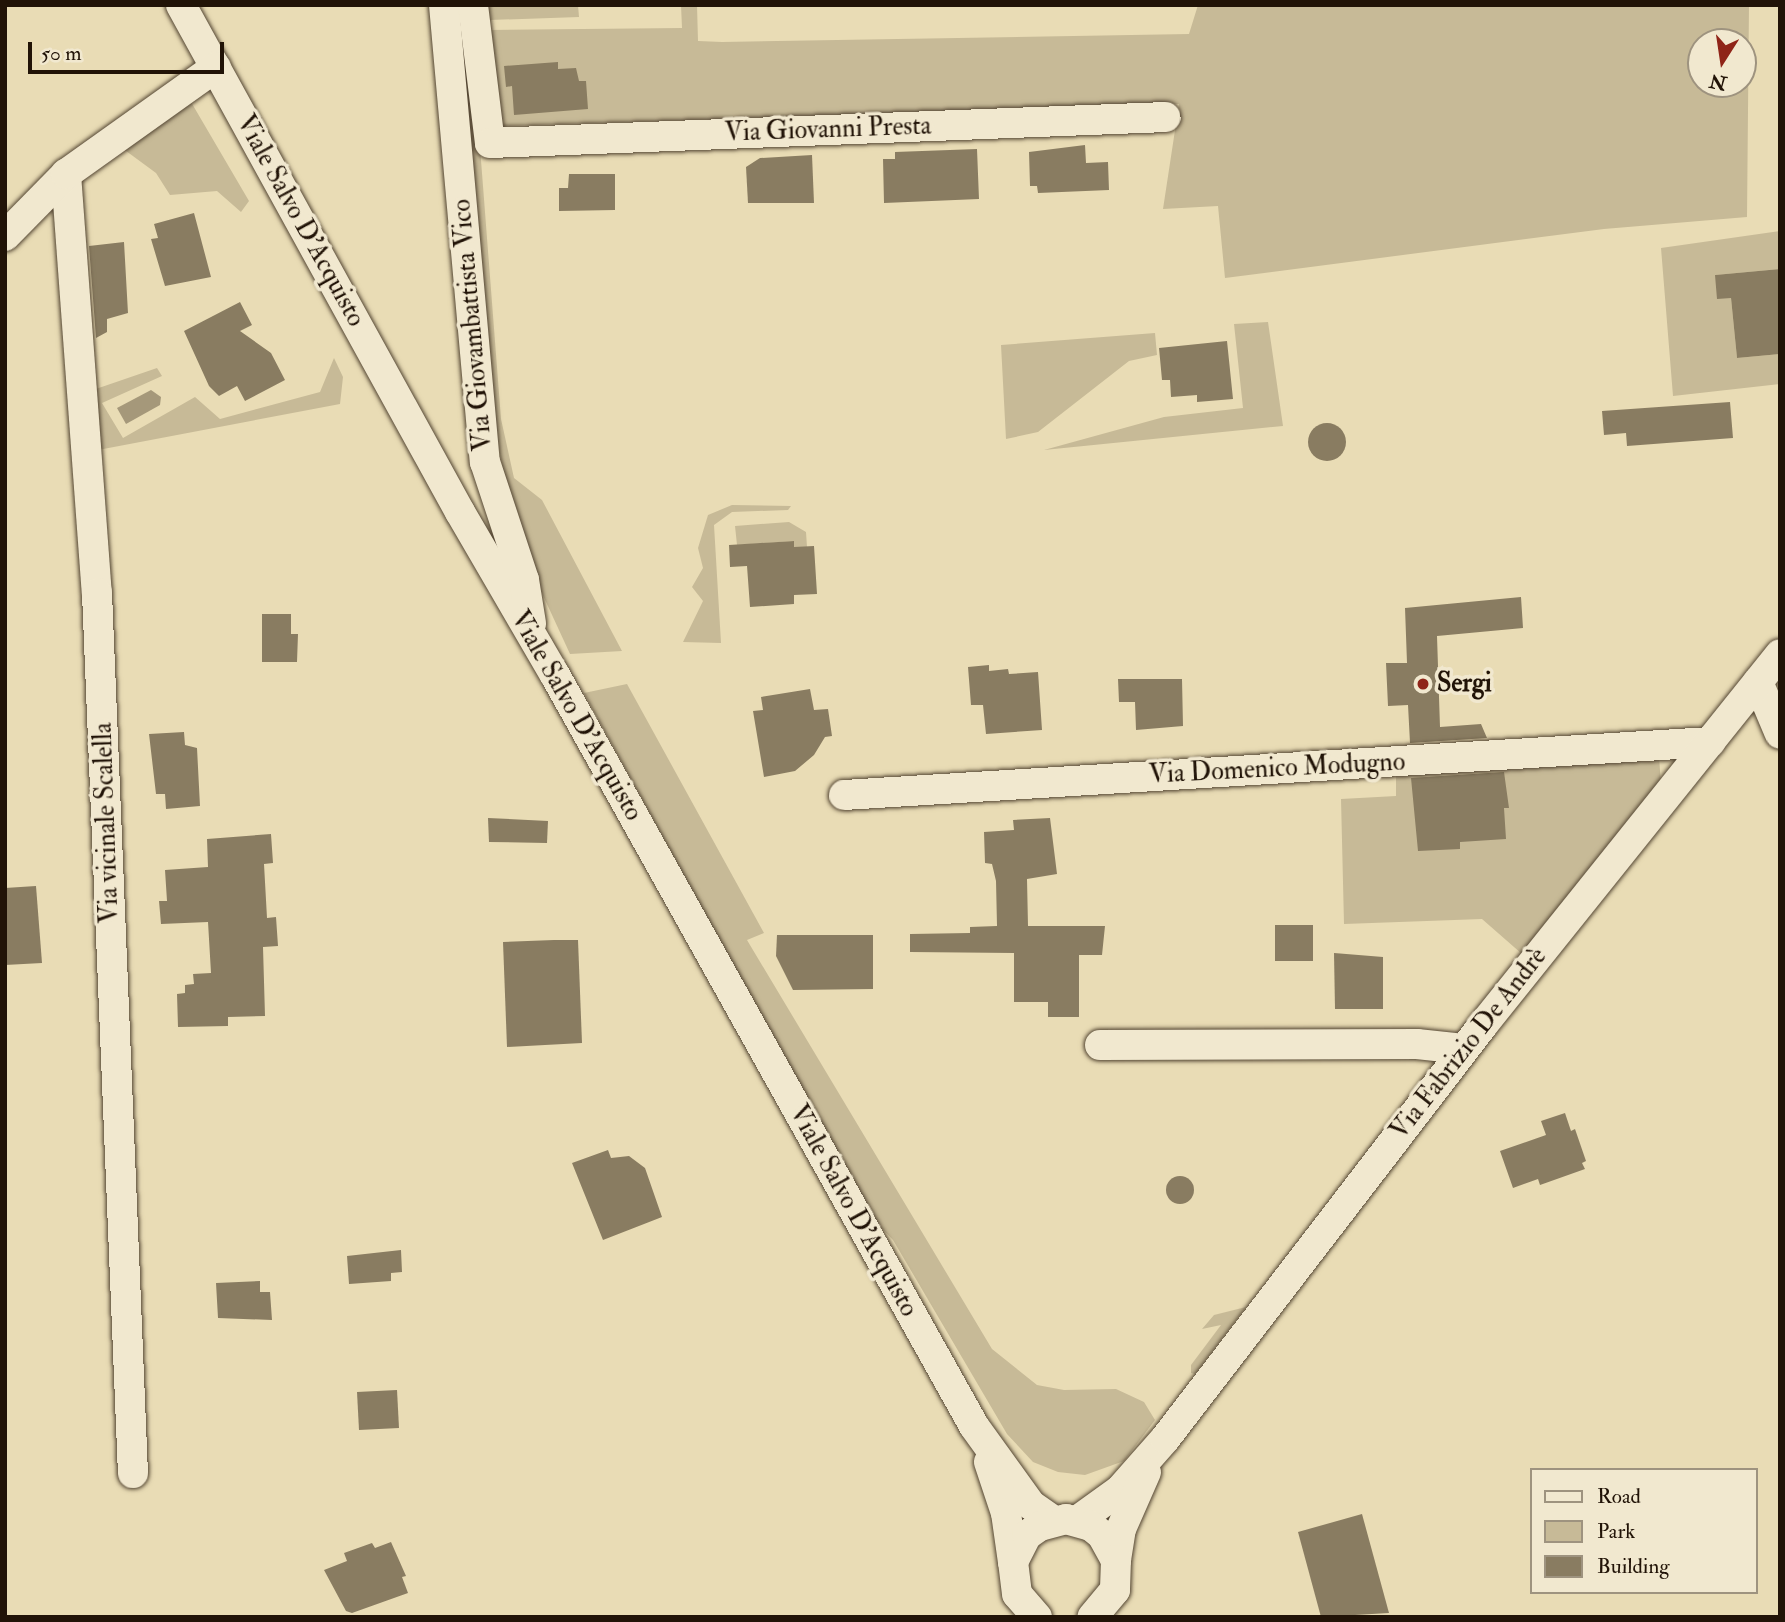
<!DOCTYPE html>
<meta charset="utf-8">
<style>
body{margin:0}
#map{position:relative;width:1785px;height:1622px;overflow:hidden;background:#e9dcb5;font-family:"IM FELL Double Pica",serif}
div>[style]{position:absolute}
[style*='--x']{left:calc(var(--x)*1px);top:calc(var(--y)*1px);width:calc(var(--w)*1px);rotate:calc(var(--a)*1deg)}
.green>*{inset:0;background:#c7ba97}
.water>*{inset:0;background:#a5987a}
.building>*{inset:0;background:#897c61}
.round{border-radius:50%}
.roads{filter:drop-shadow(0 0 2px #534532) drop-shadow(0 0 2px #534532)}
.minor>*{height:30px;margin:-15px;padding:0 15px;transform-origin:15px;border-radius:15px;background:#f1e8cf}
.dots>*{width:19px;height:19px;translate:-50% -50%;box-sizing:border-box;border:4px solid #f1e8cf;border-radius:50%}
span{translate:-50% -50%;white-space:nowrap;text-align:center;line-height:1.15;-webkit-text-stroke:7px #f1e8cf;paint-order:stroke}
.street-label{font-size:26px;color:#211307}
.poi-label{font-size:26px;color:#211307;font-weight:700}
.left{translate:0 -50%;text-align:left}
.frame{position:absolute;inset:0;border:7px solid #211307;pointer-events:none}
.legend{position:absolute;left:1530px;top:1468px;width:228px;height:126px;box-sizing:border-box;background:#f1e8cf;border:2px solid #9e937f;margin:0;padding:9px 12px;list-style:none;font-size:21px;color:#211307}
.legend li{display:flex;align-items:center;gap:14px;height:35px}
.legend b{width:35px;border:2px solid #9e937f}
.north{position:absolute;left:1687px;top:28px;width:70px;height:70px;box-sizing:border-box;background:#f1e8cf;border:2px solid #9e937f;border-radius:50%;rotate:192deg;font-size:19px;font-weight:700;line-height:28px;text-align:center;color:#211307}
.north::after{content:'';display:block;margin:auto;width:24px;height:32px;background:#8f2418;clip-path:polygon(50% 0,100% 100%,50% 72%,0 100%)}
.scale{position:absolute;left:28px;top:42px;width:196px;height:32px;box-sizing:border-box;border:4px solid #211307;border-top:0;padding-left:9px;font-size:21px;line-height:24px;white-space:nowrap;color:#211307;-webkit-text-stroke:5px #f1e8cf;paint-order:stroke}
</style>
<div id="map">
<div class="green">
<i style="clip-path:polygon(456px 5px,469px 5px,501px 419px,514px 478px,542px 500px,622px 651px,570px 654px,535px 578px,504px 476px,495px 426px)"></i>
<i style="clip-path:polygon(479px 5px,578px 5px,579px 17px,490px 20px)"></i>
<i style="clip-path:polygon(evenodd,681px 5px,697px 5px,698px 41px,722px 42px,1189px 34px,1198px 5px,1749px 5px,1747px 217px,1604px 229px,1225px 278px,1218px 206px,1163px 209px,1179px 104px,498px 126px,490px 30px,682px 28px,681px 5px,1701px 42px,1743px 42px,1743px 84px,1701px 84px,1701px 42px)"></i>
<i style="clip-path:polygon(191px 102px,249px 201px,241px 212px,217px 191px,170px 195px,156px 173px,122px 148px)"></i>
<i style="clip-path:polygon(1780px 231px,1780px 269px,1715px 275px,1731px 298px,1737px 358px,1780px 354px,1780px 384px,1673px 396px,1661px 248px)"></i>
<i style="clip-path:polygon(1268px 322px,1283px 426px,1044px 450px,1164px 417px,1243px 408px,1234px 324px)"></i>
<i style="clip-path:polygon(1155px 333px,1157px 355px,1129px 361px,1038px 432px,1006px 439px,1001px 345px)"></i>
<i style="clip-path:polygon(334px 358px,343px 377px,340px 404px,98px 450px,90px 391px,157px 368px,162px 376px,102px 403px,123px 438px,195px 397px,220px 419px,320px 392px)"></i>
<i style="clip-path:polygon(732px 505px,791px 506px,788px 510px,732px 512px,714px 525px,721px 643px,683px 642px,703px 601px,692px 587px,703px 568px,698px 548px,708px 515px)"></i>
<i style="clip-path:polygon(789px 522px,806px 532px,807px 547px,794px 547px,793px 541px,737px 545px,735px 526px)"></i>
<i style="clip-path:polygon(627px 684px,764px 933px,747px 940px,992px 1349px,1037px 1385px,1064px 1390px,1116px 1389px,1144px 1402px,1155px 1420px,1124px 1461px,1085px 1475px,1058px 1472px,1033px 1462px,1007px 1434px,893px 1240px,873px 1219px,584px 693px)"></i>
<i style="clip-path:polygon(1659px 757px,1661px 784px,1522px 954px,1482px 919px,1344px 924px,1341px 799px,1396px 796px,1396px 776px)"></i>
<i style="clip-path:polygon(1246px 1307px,1195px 1374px,1191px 1373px,1191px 1365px,1221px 1325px,1202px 1329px,1214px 1315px)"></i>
</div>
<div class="water">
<i style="clip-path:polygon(151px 390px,161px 397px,160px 405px,126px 424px,117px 408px)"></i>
</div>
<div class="building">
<i style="clip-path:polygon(558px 62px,558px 69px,576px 68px,579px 81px,586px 81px,588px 109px,514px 115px,512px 86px,506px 87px,504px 66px)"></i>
<i style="clip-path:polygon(1085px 145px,1086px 163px,1108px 162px,1109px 190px,1038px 193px,1037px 186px,1030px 186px,1029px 152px)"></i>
<i style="clip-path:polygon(977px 149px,979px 199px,884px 203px,883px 159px,895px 159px,895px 152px)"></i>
<i style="clip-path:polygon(812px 155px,814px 203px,748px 203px,746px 167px,760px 158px)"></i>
<i style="clip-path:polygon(569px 174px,615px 174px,615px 210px,559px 211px,559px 188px,568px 188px)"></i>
<i style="clip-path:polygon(194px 213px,211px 277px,165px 286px,151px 239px,158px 238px,154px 224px)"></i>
<i style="clip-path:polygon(124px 242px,128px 313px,107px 319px,107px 332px,96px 338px,89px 246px)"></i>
<i style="clip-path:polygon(1780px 269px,1780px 354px,1737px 358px,1731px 298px,1717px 299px,1715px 275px)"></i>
<i style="clip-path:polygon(240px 302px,252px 325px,240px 331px,271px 353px,285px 380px,245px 401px,237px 386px,219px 396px,209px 386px,184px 331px)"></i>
<i style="clip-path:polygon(1227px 341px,1233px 399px,1197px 402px,1197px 395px,1171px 397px,1170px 380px,1162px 380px,1159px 348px)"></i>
<i style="clip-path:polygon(1730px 402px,1733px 438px,1627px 446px,1626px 433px,1604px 435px,1602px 411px)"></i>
<i class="round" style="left:1308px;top:423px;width:38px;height:38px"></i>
<i style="clip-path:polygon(794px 541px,794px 547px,814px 546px,817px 594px,794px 595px,794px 604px,750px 607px,747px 566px,730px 567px,729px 545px)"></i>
<i style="clip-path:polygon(1521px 597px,1523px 628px,1437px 636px,1440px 727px,1481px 724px,1487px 738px,1410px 743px,1408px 705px,1388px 706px,1386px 663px,1407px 663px,1405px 608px)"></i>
<i style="clip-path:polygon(262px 614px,291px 614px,291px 634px,298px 634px,297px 662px,262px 662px)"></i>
<i style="clip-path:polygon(989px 665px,989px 671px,1008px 669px,1009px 674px,1038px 672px,1042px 730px,986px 734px,983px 705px,971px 705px,968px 667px)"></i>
<i style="clip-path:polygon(1118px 679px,1182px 679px,1183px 726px,1136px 730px,1135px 702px,1119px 702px)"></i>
<i style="clip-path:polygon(810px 689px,814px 710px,828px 709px,832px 736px,825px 737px,814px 755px,795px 771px,764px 777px,753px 711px,763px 710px,761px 697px)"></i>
<i style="clip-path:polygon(184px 732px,185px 745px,197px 748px,200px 806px,166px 809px,165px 794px,156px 794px,149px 734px)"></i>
<i style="clip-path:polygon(1504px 772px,1509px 808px,1504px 808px,1506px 839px,1460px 842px,1460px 849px,1418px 851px,1411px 778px)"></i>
<i style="clip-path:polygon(488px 818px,548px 821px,547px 843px,489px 842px)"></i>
<i style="clip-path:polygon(1050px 818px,1057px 874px,1027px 879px,1028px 926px,1105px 926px,1102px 955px,1079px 955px,1079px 1017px,1048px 1017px,1048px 1002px,1014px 1002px,1014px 953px,910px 952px,910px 934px,970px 933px,970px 927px,997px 926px,996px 881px,992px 864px,985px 863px,984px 832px,1014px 830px,1013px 820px)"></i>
<i style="clip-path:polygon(271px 834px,273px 863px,264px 864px,267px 918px,276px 917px,278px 946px,263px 947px,265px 1016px,228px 1017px,228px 1026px,178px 1027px,177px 994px,185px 993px,185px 985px,194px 984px,193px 974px,211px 973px,208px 922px,161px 924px,159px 901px,167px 901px,165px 870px,208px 867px,207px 839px)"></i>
<i style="clip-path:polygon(36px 886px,42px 963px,5px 965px,5px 888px)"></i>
<i style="clip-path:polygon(1275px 925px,1313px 925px,1313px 961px,1275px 961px)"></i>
<i style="clip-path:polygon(777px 935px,873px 935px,873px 989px,793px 990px,776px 956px)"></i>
<i style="clip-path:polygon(554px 940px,578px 940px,582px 1043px,507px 1047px,503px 942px)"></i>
<i style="clip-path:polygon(1334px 953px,1383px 957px,1383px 1009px,1335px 1009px)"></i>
<i style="clip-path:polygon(1565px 1113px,1571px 1131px,1575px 1129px,1586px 1161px,1582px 1163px,1585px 1169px,1540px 1185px,1538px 1179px,1513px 1188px,1500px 1151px,1546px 1135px,1541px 1121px)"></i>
<i style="clip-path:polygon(608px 1150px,611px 1158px,629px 1156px,645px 1168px,662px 1217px,603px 1240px,572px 1163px)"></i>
<i class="round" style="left:1166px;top:1176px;width:28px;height:28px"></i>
<i style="clip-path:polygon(401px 1250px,402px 1272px,391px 1273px,391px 1281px,349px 1284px,347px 1256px)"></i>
<i style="clip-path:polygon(260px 1281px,260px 1292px,270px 1292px,272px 1320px,218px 1318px,216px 1283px)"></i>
<i style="clip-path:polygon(397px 1390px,399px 1428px,359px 1430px,357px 1392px)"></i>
<i style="clip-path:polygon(1362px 1514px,1389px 1613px,1321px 1617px,1298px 1532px)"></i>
<i style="clip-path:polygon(391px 1542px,406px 1576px,402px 1577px,408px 1593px,352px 1613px,346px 1611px,324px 1570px,347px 1561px,344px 1553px,372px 1543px,375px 1548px)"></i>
</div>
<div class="roads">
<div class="minor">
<i style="--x:181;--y:5;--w:579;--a:61.18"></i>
<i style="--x:460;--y:512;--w:189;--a:59.8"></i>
<i style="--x:555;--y:675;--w:860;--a:60.84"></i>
<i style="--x:974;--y:1426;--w:97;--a:54.2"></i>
<i style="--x:1031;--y:1505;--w:28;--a:35"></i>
<i style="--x:444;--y:5;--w:459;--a:84.9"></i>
<i style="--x:485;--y:462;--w:124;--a:71.7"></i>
<i style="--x:524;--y:580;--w:44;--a:80.8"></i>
<i style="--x:473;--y:5;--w:139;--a:83"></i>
<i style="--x:490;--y:143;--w:676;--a:-2.2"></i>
<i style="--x:66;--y:174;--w:420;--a:85.8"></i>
<i style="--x:97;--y:593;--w:881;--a:87.66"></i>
<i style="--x:5;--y:236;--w:87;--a:-45.5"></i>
<i style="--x:66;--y:174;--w:184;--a:-35.5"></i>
<i style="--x:1758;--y:682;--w:56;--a:67.1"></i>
<i style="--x:844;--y:795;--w:868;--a:-3.5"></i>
<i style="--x:1100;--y:1045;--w:317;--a:-0.2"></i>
<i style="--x:1417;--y:1044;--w:47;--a:6.1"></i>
<i style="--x:989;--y:1462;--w:54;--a:71.6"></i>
<i style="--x:1006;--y:1513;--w:49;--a:81.9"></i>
<i style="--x:1077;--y:1521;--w:53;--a:-35.8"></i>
<i style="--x:1120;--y:1490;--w:68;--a:-48.6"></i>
<i style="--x:1165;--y:1439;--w:522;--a:-52.47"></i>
<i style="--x:1483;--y:1025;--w:475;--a:-51.3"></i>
<i style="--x:1116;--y:1560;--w:31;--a:-81"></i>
<i style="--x:1121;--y:1529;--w:62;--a:-66.3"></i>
<i style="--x:1037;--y:1617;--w:30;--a:-131"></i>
<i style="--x:1017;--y:1594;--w:32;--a:-97"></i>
<i style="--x:1013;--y:1562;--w:30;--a:-63"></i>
<i style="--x:1027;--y:1535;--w:16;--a:-35"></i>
<i style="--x:1040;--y:1526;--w:27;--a:-15"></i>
<i style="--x:1066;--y:1519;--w:26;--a:16"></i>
<i style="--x:1091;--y:1526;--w:14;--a:39"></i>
<i style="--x:1102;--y:1535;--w:29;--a:61"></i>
<i style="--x:1116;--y:1560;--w:30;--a:92"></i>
<i style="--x:1115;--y:1590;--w:35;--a:130"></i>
</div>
</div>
<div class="dots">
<i style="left:1423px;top:684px;background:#8f2418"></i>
</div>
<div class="street-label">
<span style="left:828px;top:130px;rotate:-2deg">Via Giovanni Presta</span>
<span style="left:300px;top:221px;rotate:61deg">Viale Salvo D'Acquisto</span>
<span style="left:473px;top:325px;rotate:-95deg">Via Giovambattista Vico</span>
<span style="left:576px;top:716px;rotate:60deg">Viale Salvo D'Acquisto</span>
<span style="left:1277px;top:769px;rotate:-3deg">Via Domenico Modugno</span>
<span style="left:107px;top:823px;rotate:-92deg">Via vicinale Scalella</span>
<span style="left:1469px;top:1044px;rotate:-52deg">Via Fabrizio De Andrè</span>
<span style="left:853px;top:1211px;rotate:61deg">Viale Salvo D'Acquisto</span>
</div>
<div class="poi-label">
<span class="left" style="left:1437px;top:684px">Sergi</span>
</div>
<div class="frame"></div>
<ul class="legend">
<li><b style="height:9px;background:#f1e8cf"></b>Road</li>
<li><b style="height:19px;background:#c7ba97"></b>Park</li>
<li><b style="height:19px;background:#897c61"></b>Building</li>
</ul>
<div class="north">N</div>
<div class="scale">50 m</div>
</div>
